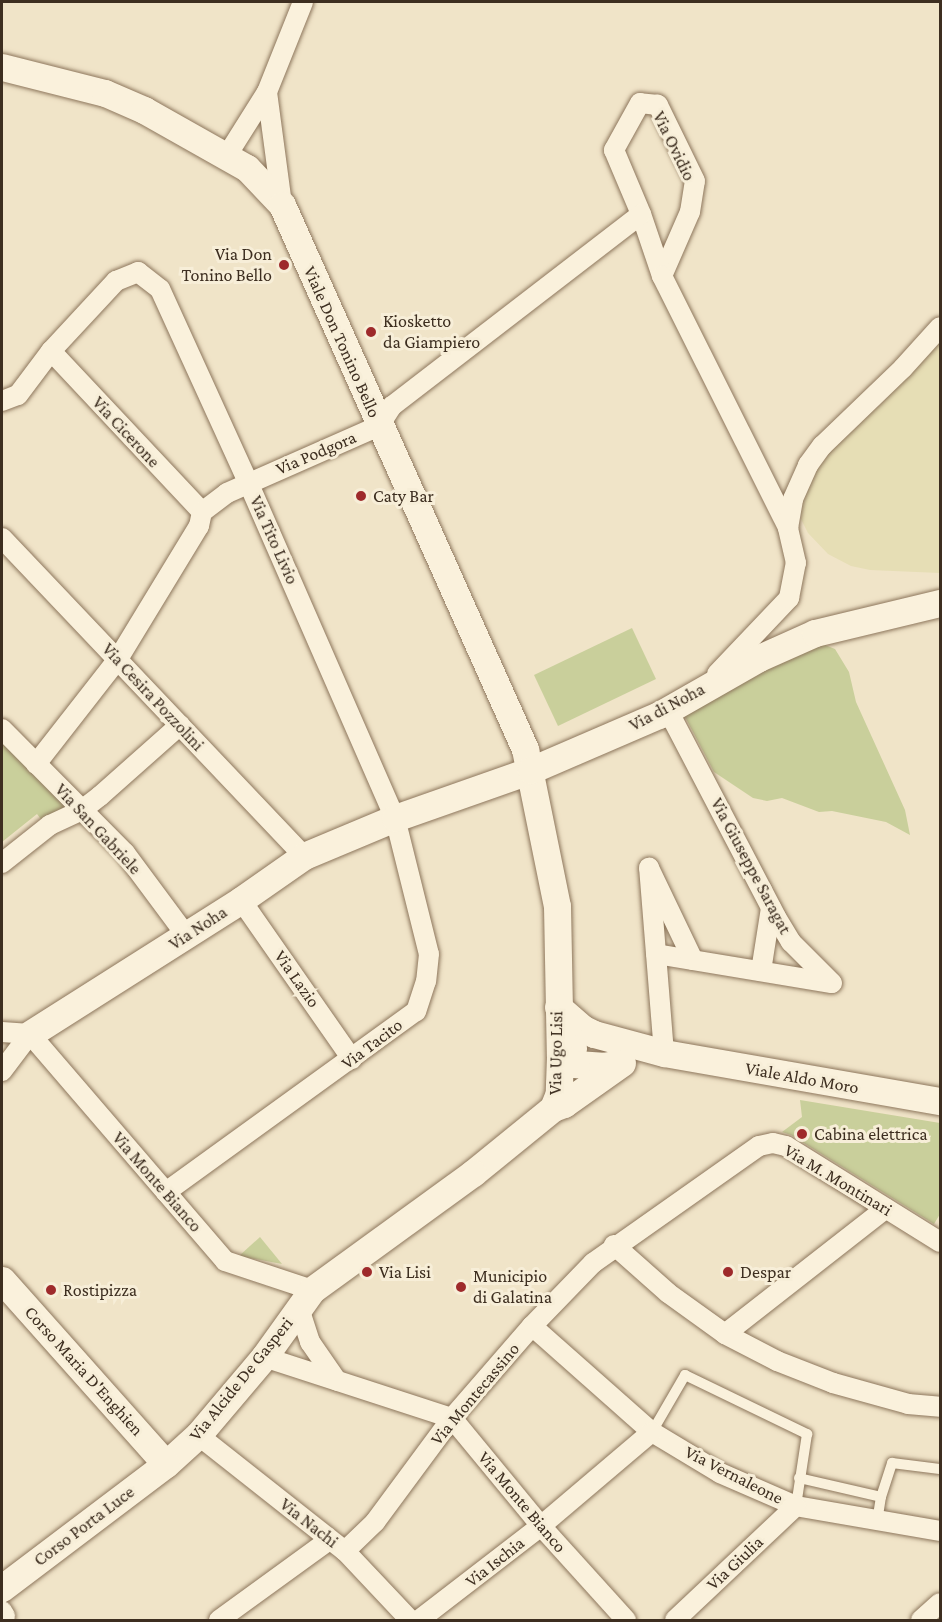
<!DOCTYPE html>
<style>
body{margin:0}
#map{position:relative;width:942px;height:1622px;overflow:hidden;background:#f0e4c8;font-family:"Crimson Pro",serif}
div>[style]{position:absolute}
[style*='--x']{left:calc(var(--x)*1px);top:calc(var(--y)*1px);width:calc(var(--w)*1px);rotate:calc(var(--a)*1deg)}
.farmland>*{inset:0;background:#e6deb5}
.green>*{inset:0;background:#c9cf9b}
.roads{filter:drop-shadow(0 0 2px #8d765c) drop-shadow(0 0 2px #8d765c)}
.lane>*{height:10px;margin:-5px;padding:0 5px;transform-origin:5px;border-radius:5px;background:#faf1dc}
.street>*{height:20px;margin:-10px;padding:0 10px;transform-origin:10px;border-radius:10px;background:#faf1dc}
.secondary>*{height:27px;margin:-13.5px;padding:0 13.5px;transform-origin:13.5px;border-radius:13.5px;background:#faf1dc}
.dots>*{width:16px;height:16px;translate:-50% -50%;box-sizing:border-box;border:3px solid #f7eed8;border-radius:50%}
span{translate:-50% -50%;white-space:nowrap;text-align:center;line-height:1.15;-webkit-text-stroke:6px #f7eed8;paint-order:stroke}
.street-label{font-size:18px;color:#3d2e20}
.poi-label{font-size:18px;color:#3d2e20}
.right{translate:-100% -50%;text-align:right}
.left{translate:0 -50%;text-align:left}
.frame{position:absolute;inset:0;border:3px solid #3d2e20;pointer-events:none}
</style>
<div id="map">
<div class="farmland">
<i style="clip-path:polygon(940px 340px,940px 573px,870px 570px,851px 566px,828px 554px,808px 533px,801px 519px,801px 505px,813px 472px,835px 444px,882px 403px)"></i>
</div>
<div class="green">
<i style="clip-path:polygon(632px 628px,656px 679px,558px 726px,534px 675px)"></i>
<i style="clip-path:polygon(812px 644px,825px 645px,835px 649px,849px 672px,856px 702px,905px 810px,910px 835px,886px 822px,832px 811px,819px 812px,782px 798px,767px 801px,753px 798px,714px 772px,682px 711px)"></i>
<i style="clip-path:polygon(2px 741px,65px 807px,44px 823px,37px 814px,2px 842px)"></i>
<i style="clip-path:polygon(800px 1100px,940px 1123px,940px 1214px,934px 1224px,791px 1135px,782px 1132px,802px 1117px)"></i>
<i style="clip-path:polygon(260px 1237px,282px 1264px,239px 1256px)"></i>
</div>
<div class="roads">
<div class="lane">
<i style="--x:652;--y:1432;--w:66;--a:-59.9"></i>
<i style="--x:685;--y:1375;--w:136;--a:25.8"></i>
<i style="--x:807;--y:1434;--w:73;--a:98.7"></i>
<i style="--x:799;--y:1478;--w:84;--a:13"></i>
<i style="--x:877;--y:1522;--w:25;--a:-81"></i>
<i style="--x:881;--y:1497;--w:36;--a:-72"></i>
<i style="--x:892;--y:1463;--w:48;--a:7.1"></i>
</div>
<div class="street">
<i style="--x:267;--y:92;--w:114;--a:82.4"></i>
<i style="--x:226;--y:157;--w:77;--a:-57.8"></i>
<i style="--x:267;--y:92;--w:97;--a:-68.2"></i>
<i style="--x:662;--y:276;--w:70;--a:-66.4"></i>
<i style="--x:690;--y:212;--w:31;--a:-81"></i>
<i style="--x:695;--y:181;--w:85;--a:-116"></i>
<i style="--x:658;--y:105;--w:18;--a:-174"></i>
<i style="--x:640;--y:103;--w:54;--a:119"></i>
<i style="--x:614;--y:150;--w:69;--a:67.1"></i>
<i style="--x:641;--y:214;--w:65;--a:71.3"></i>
<i style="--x:662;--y:276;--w:282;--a:63.4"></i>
<i style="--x:51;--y:351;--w:221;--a:46.8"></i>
<i style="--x:2;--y:401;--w:17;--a:-21"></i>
<i style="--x:18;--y:395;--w:55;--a:-53.1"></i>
<i style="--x:51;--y:351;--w:96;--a:-47.1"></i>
<i style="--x:116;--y:281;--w:24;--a:-22"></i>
<i style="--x:138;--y:272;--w:28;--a:38"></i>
<i style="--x:160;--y:289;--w:212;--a:65.5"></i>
<i style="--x:248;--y:482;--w:367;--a:66.4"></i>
<i style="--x:395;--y:818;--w:140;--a:76"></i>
<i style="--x:429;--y:954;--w:27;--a:96"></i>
<i style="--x:426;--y:981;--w:32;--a:108"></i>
<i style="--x:416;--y:1011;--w:309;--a:144.1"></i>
<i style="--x:2;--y:538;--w:439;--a:46.5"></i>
<i style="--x:717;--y:674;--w:105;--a:-46.5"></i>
<i style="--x:789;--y:598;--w:36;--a:-79"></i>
<i style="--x:796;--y:563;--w:36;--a:-103"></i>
<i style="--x:788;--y:528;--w:29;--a:-80"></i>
<i style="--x:793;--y:499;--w:37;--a:-66"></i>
<i style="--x:808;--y:465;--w:24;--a:-54"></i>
<i style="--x:822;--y:446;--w:112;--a:-43.9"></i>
<i style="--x:903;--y:368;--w:55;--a:-47.9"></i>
<i style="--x:2;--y:729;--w:175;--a:45.2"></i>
<i style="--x:125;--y:853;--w:102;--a:53.4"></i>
<i style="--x:36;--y:764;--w:133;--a:-52"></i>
<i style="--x:118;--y:659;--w:156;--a:-58.7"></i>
<i style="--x:199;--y:526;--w:14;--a:-78"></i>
<i style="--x:202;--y:512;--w:31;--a:-37"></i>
<i style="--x:227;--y:493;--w:166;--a:-23.8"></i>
<i style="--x:379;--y:426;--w:24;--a:-57"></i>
<i style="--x:392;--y:406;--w:314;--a:-37.6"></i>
<i style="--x:2;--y:863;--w:61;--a:-38.4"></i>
<i style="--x:50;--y:825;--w:35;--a:-25"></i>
<i style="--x:82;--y:810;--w:23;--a:-38"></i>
<i style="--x:100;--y:796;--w:107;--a:-41.6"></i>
<i style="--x:241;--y:900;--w:194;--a:55.1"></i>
<i style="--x:656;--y:954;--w:178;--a:9.4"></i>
<i style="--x:832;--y:983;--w:58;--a:-135"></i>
<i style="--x:791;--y:942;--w:29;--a:-121"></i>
<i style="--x:776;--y:917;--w:233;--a:-117.6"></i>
<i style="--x:761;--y:971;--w:64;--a:-81"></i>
<i style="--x:2;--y:1032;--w:28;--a:4"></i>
<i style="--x:30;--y:1034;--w:299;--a:49.3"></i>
<i style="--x:225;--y:1261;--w:92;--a:18.4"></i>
<i style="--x:664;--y:1053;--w:186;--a:-94.6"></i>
<i style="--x:649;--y:868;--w:102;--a:64.4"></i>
<i style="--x:2;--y:1071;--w:46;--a:-52.9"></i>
<i style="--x:614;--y:1245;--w:72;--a:41.6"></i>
<i style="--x:668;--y:1293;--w:70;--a:35.7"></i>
<i style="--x:725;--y:1334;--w:59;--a:27.4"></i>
<i style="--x:777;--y:1361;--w:60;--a:21.4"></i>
<i style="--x:833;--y:1383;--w:78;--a:15.6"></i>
<i style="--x:908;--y:1404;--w:32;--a:5"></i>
<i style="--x:299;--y:1308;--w:36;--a:72"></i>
<i style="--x:310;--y:1342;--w:47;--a:55.3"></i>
<i style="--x:532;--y:1326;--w:160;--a:41.5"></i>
<i style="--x:652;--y:1432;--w:79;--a:31.1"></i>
<i style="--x:720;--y:1473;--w:83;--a:23.5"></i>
<i style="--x:796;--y:1506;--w:146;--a:9.8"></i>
<i style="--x:725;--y:1334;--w:204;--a:-38"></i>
<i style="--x:264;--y:1357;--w:198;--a:18"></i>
<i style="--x:452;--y:1418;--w:140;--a:50.5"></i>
<i style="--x:541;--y:1526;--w:127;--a:47.9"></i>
<i style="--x:198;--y:1435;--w:187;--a:38.3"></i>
<i style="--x:345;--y:1551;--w:95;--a:46.7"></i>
<i style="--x:345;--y:1551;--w:42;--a:-44"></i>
<i style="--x:375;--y:1522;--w:129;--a:-53.5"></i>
<i style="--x:452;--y:1418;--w:122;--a:-49"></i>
<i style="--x:532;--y:1326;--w:88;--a:-45.9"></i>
<i style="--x:593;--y:1263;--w:203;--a:-35.2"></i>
<i style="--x:759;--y:1146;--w:14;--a:-12"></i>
<i style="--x:773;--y:1143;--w:13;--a:13"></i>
<i style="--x:786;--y:1146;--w:181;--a:31.9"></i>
<i style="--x:2;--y:1611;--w:6;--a:59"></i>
<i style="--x:219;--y:1620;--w:136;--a:-36"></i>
<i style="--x:419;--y:1620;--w:154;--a:-37.6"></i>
<i style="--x:541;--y:1526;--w:145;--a:-40.3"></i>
<i style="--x:675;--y:1620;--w:166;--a:-43.3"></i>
<i style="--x:921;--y:1620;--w:25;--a:-42"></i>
</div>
<div class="secondary">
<i style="--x:2;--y:67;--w:106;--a:14.2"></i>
<i style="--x:105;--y:93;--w:43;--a:23.6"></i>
<i style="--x:144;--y:110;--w:118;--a:29.4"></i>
<i style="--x:247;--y:168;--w:51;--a:46.6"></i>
<i style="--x:282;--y:205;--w:596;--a:65.93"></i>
<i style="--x:525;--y:749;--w:160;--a:78.5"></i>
<i style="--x:557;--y:906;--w:150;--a:88.9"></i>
<i style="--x:560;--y:1056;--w:37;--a:92"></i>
<i style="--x:559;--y:1093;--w:16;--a:112"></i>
<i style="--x:553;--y:1108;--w:103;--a:140.9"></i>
<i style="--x:473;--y:1173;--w:199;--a:144"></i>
<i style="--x:312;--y:1290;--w:82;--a:125.6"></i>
<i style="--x:264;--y:1357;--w:102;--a:130.2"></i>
<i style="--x:198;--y:1435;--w:43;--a:137.8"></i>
<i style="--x:166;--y:1464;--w:206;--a:142.9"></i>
<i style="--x:558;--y:1007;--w:32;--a:41"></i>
<i style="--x:582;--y:1028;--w:13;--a:27"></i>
<i style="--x:594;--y:1034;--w:73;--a:15.2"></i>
<i style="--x:664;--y:1053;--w:280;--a:9.9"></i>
<i style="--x:30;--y:1034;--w:250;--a:-32.4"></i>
<i style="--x:241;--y:900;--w:77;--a:-34.9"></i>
<i style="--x:304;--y:856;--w:99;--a:-22.7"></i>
<i style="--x:395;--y:818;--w:144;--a:-19.4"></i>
<i style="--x:531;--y:770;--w:139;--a:-23.3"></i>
<i style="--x:659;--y:715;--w:115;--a:-29.7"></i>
<i style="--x:759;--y:658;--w:61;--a:-24.1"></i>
<i style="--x:815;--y:633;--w:129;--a:-13.5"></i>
<i style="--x:573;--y:1048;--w:15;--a:148"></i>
<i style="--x:560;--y:1056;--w:18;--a:27"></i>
<i style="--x:576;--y:1064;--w:26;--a:4"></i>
<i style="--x:602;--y:1066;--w:19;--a:-9"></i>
<i style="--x:553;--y:1108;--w:12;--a:-20"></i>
<i style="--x:564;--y:1104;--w:71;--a:-35.3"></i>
<i style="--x:2;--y:1280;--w:246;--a:48.3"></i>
</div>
</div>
<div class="dots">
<i style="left:284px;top:265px;background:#9e2a2b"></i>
<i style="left:371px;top:332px;background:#9e2a2b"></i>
<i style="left:361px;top:496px;background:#9e2a2b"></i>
<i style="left:802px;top:1134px;background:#9e2a2b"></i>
<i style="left:367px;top:1272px;background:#9e2a2b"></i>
<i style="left:728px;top:1272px;background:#9e2a2b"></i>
<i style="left:461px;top:1287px;background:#9e2a2b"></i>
<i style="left:51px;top:1290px;background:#9e2a2b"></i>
</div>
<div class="street-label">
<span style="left:674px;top:146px;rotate:64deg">Via Ovidio</span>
<span style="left:342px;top:342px;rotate:66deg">Viale Don Tonino Bello</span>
<span style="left:126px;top:432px;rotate:47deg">Via Cicerone</span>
<span style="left:316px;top:453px;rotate:-23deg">Via Podgora</span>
<span style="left:274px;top:540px;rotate:66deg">Via Tito Livio</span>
<span style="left:153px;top:697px;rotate:47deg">Via Cesira Pozzolini</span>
<span style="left:667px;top:707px;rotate:-28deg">Via di Noha</span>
<span style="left:98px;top:829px;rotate:47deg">Via San Gabriele</span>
<span style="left:751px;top:866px;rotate:62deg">Via Giuseppe Saragat</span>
<span style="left:198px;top:928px;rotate:-33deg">Via Noha</span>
<span style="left:297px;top:979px;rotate:55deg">Via Lazio</span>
<span style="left:372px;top:1044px;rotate:-37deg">Via Tacito</span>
<span style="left:556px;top:1053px;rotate:-89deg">Via Ugo Lisi</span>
<span style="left:802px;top:1078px;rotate:10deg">Viale Aldo Moro</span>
<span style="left:838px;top:1180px;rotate:31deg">Via M. Montinari</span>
<span style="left:157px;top:1182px;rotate:49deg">Via Monte Bianco</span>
<span style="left:84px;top:1371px;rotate:48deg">Corso Maria D'Enghien</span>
<span style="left:241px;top:1379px;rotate:-51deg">Via Alcide De Gasperi</span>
<span style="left:475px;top:1394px;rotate:-50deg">Via Montecassino</span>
<span style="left:734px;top:1475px;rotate:27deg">Via Vernaleone</span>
<span style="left:522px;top:1502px;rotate:50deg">Via Monte Bianco</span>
<span style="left:309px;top:1523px;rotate:38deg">Via Nachi</span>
<span style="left:84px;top:1526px;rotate:-37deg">Corso Porta Luce</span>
<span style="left:495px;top:1562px;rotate:-38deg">Via Ischia</span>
<span style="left:735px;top:1563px;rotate:-43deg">Via Giulia</span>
</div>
<div class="poi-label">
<span class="right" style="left:272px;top:265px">Via Don<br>Tonino Bello</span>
<span class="left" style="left:383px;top:332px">Kiosketto<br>da Giampiero</span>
<span class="left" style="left:373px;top:496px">Caty Bar</span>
<span class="left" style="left:814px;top:1134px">Cabina elettrica</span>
<span class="left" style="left:379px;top:1272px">Via Lisi</span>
<span class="left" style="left:740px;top:1272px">Despar</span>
<span class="left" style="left:473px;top:1287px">Municipio<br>di Galatina</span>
<span class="left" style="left:63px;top:1290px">Rostipizza</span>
</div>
<div class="frame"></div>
</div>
